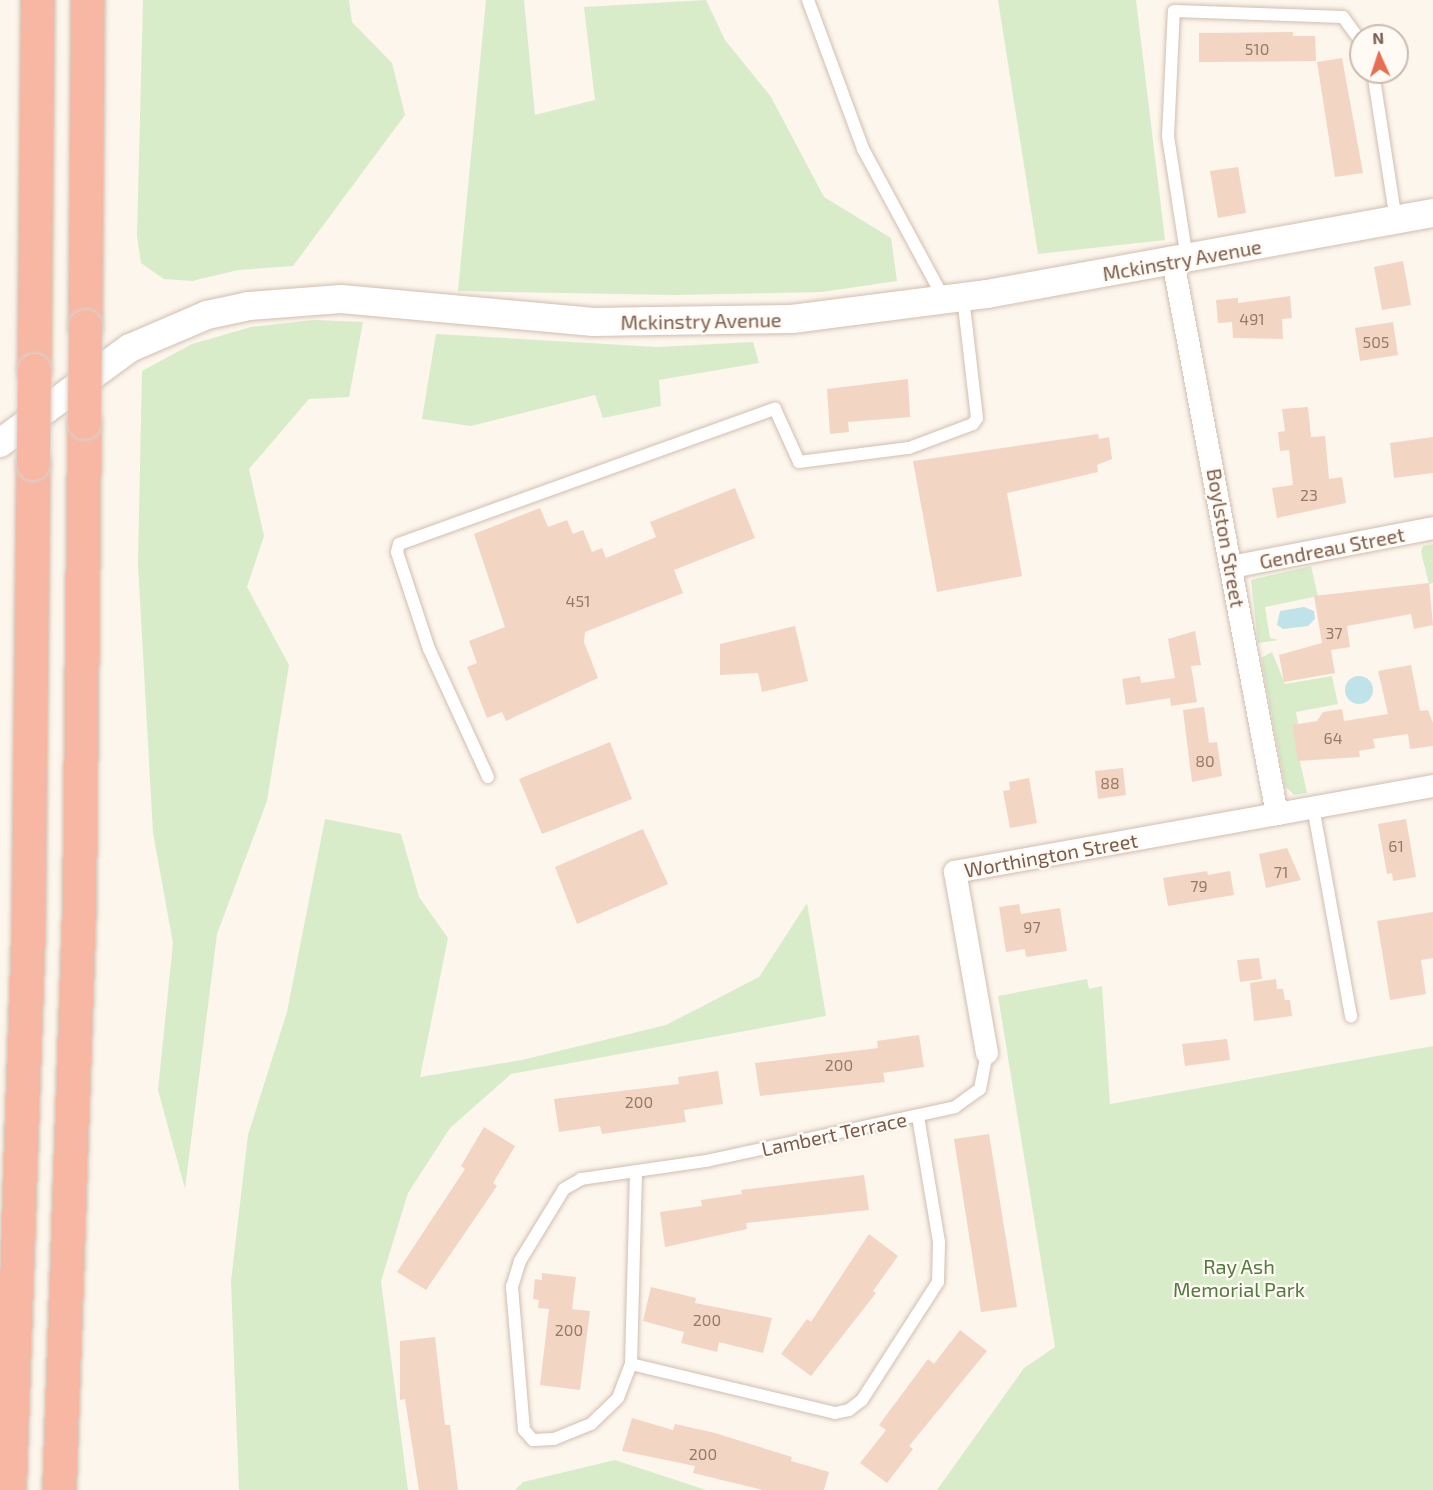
<!DOCTYPE html>
<style>
body{margin:0}
#map{position:relative;width:1433px;height:1490px;overflow:hidden;background:#fdf6ec;font-family:"Exo 2",sans-serif}
div>[style]{position:absolute}
[style*='--x']{left:calc(var(--x)*1px);top:calc(var(--y)*1px);width:calc(var(--w)*1px);rotate:calc(var(--a)*1deg)}
.green>*{inset:0;background:#d8ecc9}
.water>*{inset:0;background:#bfe3e8}
.round{border-radius:50%}
.building>*{inset:0;background:#f3d5c3}
.roads{filter:drop-shadow(0 0 2px #d1beb0) drop-shadow(0 0 2px #d1beb0)}
.service>*{height:12px;margin:-6px;padding:0 6px;transform-origin:6px;border-radius:6px;background:#fff}
.minor>*{height:22px;margin:-11px;padding:0 11px;transform-origin:11px;border-radius:11px;background:#fff}
.tertiary>*{height:28px;margin:-14px;padding:0 14px;transform-origin:14px;border-radius:14px;background:#fff}
.motorway>*{height:33px;margin:-16.5px;padding:0 16.5px;transform-origin:16.5px;border-radius:16.5px;background:#f7b7a3}
.bridges{filter:drop-shadow(0 0 2px #dad1cd) drop-shadow(0 0 2px #dad1cd)}
.motorway-bridge>*{height:33px;margin:-16.5px;padding:0 16.5px;transform-origin:16.5px;border-radius:16.5px;background:#f7b7a3}
span{translate:-50% -50%;white-space:nowrap;text-align:center;line-height:1.15;-webkit-text-stroke:4.5px #fffaf3;paint-order:stroke}
.number-label{font-size:16px;color:#987a6a}
.number-label span{-webkit-text-stroke-width:0}
.street-label{font-size:20px;color:#7a5c4d}
.park-label{font-size:20px;color:#537a41}
.north{position:absolute;left:1349px;top:24px;width:60px;height:60px;box-sizing:border-box;background:#fffaf3;border:2px solid #cabbb1;border-radius:50%;rotate:357deg;font-size:16px;font-weight:700;line-height:24px;text-align:center;color:#7a5c4d}
.north::after{content:'';display:block;margin:auto;width:21px;height:27px;background:#e76f51;clip-path:polygon(50% 0,100% 100%,50% 72%,0 100%)}
</style>
<div id="map">
<div class="green">
<i style="clip-path:polygon(143px 0,349px 0,352px 22px,392px 63px,405px 115px,293px 266px,238px 270px,192px 281px,164px 279px,141px 263px,137px 236px)"></i>
<i style="clip-path:polygon(486px 0,524px 0,535px 115px,595px 100px,584px 7px,706px 0,725px 40px,771px 97px,824px 197px,891px 238px,897px 281px,822px 292px,673px 295px,458px 291px)"></i>
<i style="clip-path:polygon(998px 0,1136px 0,1165px 240px,1038px 254px)"></i>
<i style="clip-path:polygon(314px 320px,363px 322px,349px 397px,309px 399px,249px 469px,264px 536px,247px 587px,289px 665px,267px 801px,217px 934px,185px 1189px,158px 1090px,173px 943px,153px 833px,138px 564px,142px 371px,192px 344px,251px 327px)"></i>
<i style="clip-path:polygon(436px 334px,657px 347px,753px 342px,759px 363px,659px 380px,661px 406px,603px 418px,595px 395px,471px 426px,422px 419px)"></i>
<i style="clip-path:polygon(1433px 544px,1433px 583px,1429px 584px,1421px 552px,1423px 546px)"></i>
<i style="clip-path:polygon(1311px 566px,1318px 596px,1265px 607px,1270px 638px,1279px 640px,1258px 643px,1251px 580px)"></i>
<i style="clip-path:polygon(1272px 652px,1285px 684px,1332px 676px,1338px 704px,1296px 712px,1298px 724px,1292px 726px,1307px 793px,1294px 795px,1285px 786px,1261px 658px)"></i>
<i style="clip-path:polygon(325px 819px,401px 834px,419px 897px,448px 938px,420px 1077px,522px 1060px,666px 1025px,759px 977px,807px 903px,826px 1016px,511px 1074px,450px 1128px,408px 1193px,381px 1281px,408px 1490px,239px 1490px,231px 1281px,248px 1135px,287px 1012px)"></i>
<i style="clip-path:polygon(1087px 979px,1089px 989px,1102px 986px,1110px 1104px,1433px 1046px,1433px 1490px,937px 1490px,1024px 1368px,1055px 1347px,998px 996px)"></i>
<i style="clip-path:polygon(615px 1460px,706px 1490px,515px 1490px,523px 1482px)"></i>
</div>
<div class="water">
<i style="clip-path:polygon(1304px 607px,1314px 611px,1315px 619px,1308px 626px,1283px 629px,1277px 625px,1280px 611px)"></i>
<i class="round" style="left:1345px;top:676px;width:28px;height:28px"></i>
</div>
<div class="building">
<i style="clip-path:polygon(1293px 32px,1293px 36px,1315px 36px,1316px 61px,1199px 62px,1199px 33px)"></i>
<i style="clip-path:polygon(1342px 58px,1363px 173px,1335px 177px,1317px 62px)"></i>
<i style="clip-path:polygon(1238px 167px,1246px 213px,1218px 218px,1210px 171px)"></i>
<i style="clip-path:polygon(1403px 261px,1411px 305px,1382px 310px,1374px 267px)"></i>
<i style="clip-path:polygon(1290px 296px,1292px 318px,1282px 319px,1283px 339px,1233px 338px,1232px 322px,1218px 323px,1216px 300px,1238px 298px,1238px 303px)"></i>
<i style="clip-path:polygon(1393px 322px,1398px 355px,1360px 361px,1355px 328px)"></i>
<i style="clip-path:polygon(908px 379px,910px 417px,848px 422px,849px 432px,830px 434px,827px 389px)"></i>
<i style="clip-path:polygon(1308px 407px,1311px 437px,1325px 436px,1329px 479px,1342px 477px,1346px 503px,1277px 518px,1272px 488px,1293px 485px,1289px 450px,1280px 451px,1278px 432px,1285px 431px,1282px 409px)"></i>
<i style="clip-path:polygon(1098px 434px,1099px 439px,1109px 437px,1112px 459px,1097px 465px,1098px 472px,1007px 493px,1022px 576px,937px 592px,913px 461px)"></i>
<i style="clip-path:polygon(1433px 437px,1433px 473px,1394px 478px,1390px 443px)"></i>
<i style="clip-path:polygon(735px 488px,755px 538px,674px 570px,683px 593px,585px 632px,584px 642px,598px 678px,506px 721px,502px 712px,487px 718px,467px 667px,477px 663px,469px 641px,505px 627px,474px 534px,540px 508px,548px 527px,567px 520px,573px 534px,583px 530px,592px 552px,602px 548px,606px 558px,656px 537px,650px 522px)"></i>
<i style="clip-path:polygon(1429px 583px,1433px 625px,1414px 629px,1411px 614px,1347px 626px,1350px 647px,1331px 650px,1335px 673px,1284px 682px,1279px 655px,1322px 643px,1314px 596px)"></i>
<i style="clip-path:polygon(795px 626px,808px 681px,762px 692px,758px 673px,720px 675px,720px 644px)"></i>
<i style="clip-path:polygon(1195px 631px,1201px 665px,1191px 666px,1197px 702px,1171px 706px,1170px 698px,1126px 705px,1122px 679px,1140px 676px,1141px 683px,1175px 678px,1168px 639px)"></i>
<i style="clip-path:polygon(1411px 665px,1420px 711px,1428px 710px,1433px 723px,1433px 746px,1410px 749px,1408px 734px,1373px 739px,1375px 748px,1359px 751px,1360px 757px,1298px 761px,1292px 725px,1317px 721px,1323px 712px,1342px 709px,1344px 721px,1388px 714px,1378px 671px)"></i>
<i style="clip-path:polygon(1204px 707px,1209px 743px,1217px 742px,1222px 776px,1192px 782px,1183px 710px)"></i>
<i style="clip-path:polygon(610px 742px,632px 799px,542px 834px,519px 779px)"></i>
<i style="clip-path:polygon(1123px 768px,1126px 795px,1098px 799px,1095px 771px)"></i>
<i style="clip-path:polygon(1029px 778px,1037px 823px,1010px 828px,1003px 791px,1010px 790px,1009px 782px)"></i>
<i style="clip-path:polygon(1406px 819px,1416px 877px,1393px 881px,1392px 873px,1387px 874px,1378px 824px)"></i>
<i style="clip-path:polygon(643px 829px,668px 884px,577px 924px,555px 867px)"></i>
<i style="clip-path:polygon(1287px 848px,1301px 880px,1266px 888px,1259px 854px)"></i>
<i style="clip-path:polygon(1207px 871px,1208px 875px,1230px 871px,1234px 895px,1168px 906px,1163px 878px)"></i>
<i style="clip-path:polygon(1019px 904px,1021px 914px,1060px 908px,1067px 951px,1026px 957px,1025px 949px,1006px 952px,999px 907px)"></i>
<i style="clip-path:polygon(1433px 912px,1433px 958px,1421px 960px,1426px 994px,1390px 1000px,1377px 921px)"></i>
<i style="clip-path:polygon(1259px 958px,1262px 979px,1240px 982px,1237px 960px)"></i>
<i style="clip-path:polygon(1276px 979px,1277px 989px,1283px 989px,1285px 1000px,1290px 1000px,1292px 1016px,1254px 1021px,1250px 983px)"></i>
<i style="clip-path:polygon(919px 1035px,924px 1067px,883px 1073px,885px 1082px,760px 1096px,755px 1063px,878px 1048px,877px 1041px)"></i>
<i style="clip-path:polygon(1227px 1039px,1230px 1060px,1185px 1066px,1182px 1044px)"></i>
<i style="clip-path:polygon(718px 1071px,723px 1104px,684px 1110px,686px 1122px,602px 1134px,600px 1126px,559px 1132px,554px 1099px,679px 1084px,678px 1077px)"></i>
<i style="clip-path:polygon(484px 1127px,515px 1146px,493px 1183px,497px 1186px,426px 1290px,397px 1272px,465px 1169px,461px 1166px)"></i>
<i style="clip-path:polygon(989px 1134px,1017px 1307px,981px 1312px,954px 1139px)"></i>
<i style="clip-path:polygon(864px 1175px,869px 1210px,746px 1223px,747px 1229px,665px 1247px,660px 1212px,702px 1206px,701px 1200px,742px 1194px,741px 1190px)"></i>
<i style="clip-path:polygon(869px 1234px,898px 1256px,873px 1291px,876px 1293px,811px 1376px,781px 1354px,807px 1319px,811px 1322px)"></i>
<i style="clip-path:polygon(542px 1273px,576px 1277px,572px 1309px,590px 1311px,580px 1390px,540px 1385px,549px 1309px,538px 1308px,539px 1300px,533px 1299px,535px 1279px,542px 1280px)"></i>
<i style="clip-path:polygon(651px 1287px,696px 1298px,695px 1303px,772px 1318px,763px 1353px,719px 1342px,717px 1352px,681px 1343px,684px 1332px,643px 1321px)"></i>
<i style="clip-path:polygon(960px 1330px,987px 1351px,909px 1446px,913px 1449px,887px 1483px,860px 1463px,886px 1430px,879px 1425px,928px 1359px,934px 1364px)"></i>
<i style="clip-path:polygon(435px 1337px,445px 1425px,450px 1425px,458px 1490px,419px 1490px,405px 1399px,400px 1400px,400px 1341px)"></i>
<i style="clip-path:polygon(632px 1418px,673px 1430px,675px 1424px,715px 1433px,792px 1457px,791px 1461px,829px 1472px,824px 1490px,763px 1490px,693px 1473px,695px 1466px,622px 1451px)"></i>
</div>
<div class="roads">
<div class="service">
<i style="--x:808;--y:0;--w:159;--a:69.7"></i>
<i style="--x:863;--y:149;--w:170;--a:61.6"></i>
<i style="--x:1373;--y:72;--w:150;--a:81.2"></i>
<i style="--x:1187;--y:259;--w:124;--a:-98.8"></i>
<i style="--x:1168;--y:136;--w:125;--a:-87.3"></i>
<i style="--x:1174;--y:11;--w:169;--a:2"></i>
<i style="--x:1343;--y:17;--w:31;--a:54"></i>
<i style="--x:488;--y:777;--w:141;--a:-114.7"></i>
<i style="--x:429;--y:649;--w:102;--a:-108.3"></i>
<i style="--x:397;--y:552;--w:8;--a:-76"></i>
<i style="--x:399;--y:544;--w:400;--a:-19.8"></i>
<i style="--x:775;--y:409;--w:58;--a:65.6"></i>
<i style="--x:799;--y:462;--w:111;--a:-7.3"></i>
<i style="--x:909;--y:448;--w:68;--a:-20.6"></i>
<i style="--x:973;--y:424;--w:7;--a:-56"></i>
<i style="--x:977;--y:418;--w:122;--a:-96.6"></i>
<i style="--x:1313;--y:807;--w:213;--a:79.7"></i>
<i style="--x:636;--y:1173;--w:191;--a:91.5"></i>
<i style="--x:631;--y:1364;--w:210;--a:13.5"></i>
<i style="--x:835;--y:1413;--w:14;--a:-12"></i>
<i style="--x:849;--y:1410;--w:16;--a:-38"></i>
<i style="--x:862;--y:1400;--w:140;--a:-57.2"></i>
<i style="--x:938;--y:1282;--w:40;--a:-88.6"></i>
<i style="--x:939;--y:1242;--w:128;--a:-99.5"></i>
<i style="--x:631;--y:1364;--w:36;--a:111"></i>
<i style="--x:618;--y:1398;--w:37;--a:136"></i>
<i style="--x:591;--y:1424;--w:40;--a:158"></i>
<i style="--x:554;--y:1439;--w:21;--a:177"></i>
<i style="--x:533;--y:1440;--w:13;--a:-132"></i>
<i style="--x:524;--y:1430;--w:144;--a:-94.8"></i>
<i style="--x:512;--y:1287;--w:27;--a:-73"></i>
<i style="--x:520;--y:1261;--w:84;--a:-58.6"></i>
<i style="--x:564;--y:1189;--w:20;--a:-30"></i>
<i style="--x:581;--y:1179;--w:126;--a:-8.2"></i>
<i style="--x:706;--y:1161;--w:255;--a:-12.2"></i>
<i style="--x:955;--y:1107;--w:31;--a:-36"></i>
<i style="--x:980;--y:1089;--w:37;--a:-79"></i>
</div>
<div class="minor">
<i style="--x:1173;--y:261;--w:563;--a:79.35"></i>
<i style="--x:1231;--y:567;--w:206;--a:-10.9"></i>
<i style="--x:987;--y:1053;--w:184;--a:-100"></i>
<i style="--x:955;--y:872;--w:486;--a:-10.2"></i>
</div>
<div class="tertiary">
<i style="--x:0;--y:443;--w:161;--a:-36.2"></i>
<i style="--x:130;--y:348;--w:84;--a:-23.2"></i>
<i style="--x:207;--y:315;--w:43;--a:-12.1"></i>
<i style="--x:249;--y:306;--w:92;--a:-4.4"></i>
<i style="--x:341;--y:299;--w:254;--a:5.2"></i>
<i style="--x:594;--y:322;--w:198;--a:-0.9"></i>
<i style="--x:792;--y:319;--w:197;--a:-7.3"></i>
<i style="--x:987;--y:294;--w:453;--a:-10.3"></i>
</div>
<div class="motorway">
<i style="--x:85;--y:326;--w:326;--a:-89.6"></i>
<i style="--x:34;--y:370;--w:370;--a:-89.5"></i>
<i style="--x:9;--y:1490;--w:559;--a:-88.05"></i>
<i style="--x:28;--y:931;--w:468;--a:-89.4"></i>
<i style="--x:59;--y:1490;--w:584;--a:-88.04"></i>
<i style="--x:79;--y:906;--w:484;--a:-89.4"></i>
</div>
</div>
<div class="bridges">
<div class="motorway-bridge">
<i style="--x:84;--y:422;--w:96;--a:-89.4"></i>
<i style="--x:33;--y:463;--w:93;--a:-89.4"></i>
</div>
</div>
<div class="number-label">
<span style="left:1257px;top:49px">510</span>
<span style="left:1252px;top:319px">491</span>
<span style="left:1376px;top:342px">505</span>
<span style="left:1309px;top:495px">23</span>
<span style="left:578px;top:601px">451</span>
<span style="left:1334px;top:633px">37</span>
<span style="left:1333px;top:738px">64</span>
<span style="left:1205px;top:761px">80</span>
<span style="left:1110px;top:783px">88</span>
<span style="left:1396px;top:846px">61</span>
<span style="left:1281px;top:872px">71</span>
<span style="left:1199px;top:886px">79</span>
<span style="left:1032px;top:927px">97</span>
<span style="left:839px;top:1065px">200</span>
<span style="left:639px;top:1102px">200</span>
<span style="left:707px;top:1320px">200</span>
<span style="left:569px;top:1330px">200</span>
<span style="left:703px;top:1454px">200</span>
</div>
<div class="street-label">
<span style="left:1182px;top:260px;rotate:-10deg">Mckinstry Avenue</span>
<span style="left:701px;top:321px;rotate:-1deg">Mckinstry Avenue</span>
<span style="left:1226px;top:538px;rotate:80deg">Boylston Street</span>
<span style="left:1332px;top:548px;rotate:-11deg">Gendreau Street</span>
<span style="left:1051px;top:855px;rotate:-10deg">Worthington Street</span>
<span style="left:834px;top:1134px;rotate:-12deg">Lambert Terrace</span>
</div>
<div class="park-label">
<span style="left:1239px;top:1278px">Ray Ash<br>Memorial Park</span>
</div>
<div class="north">N</div>
</div>
